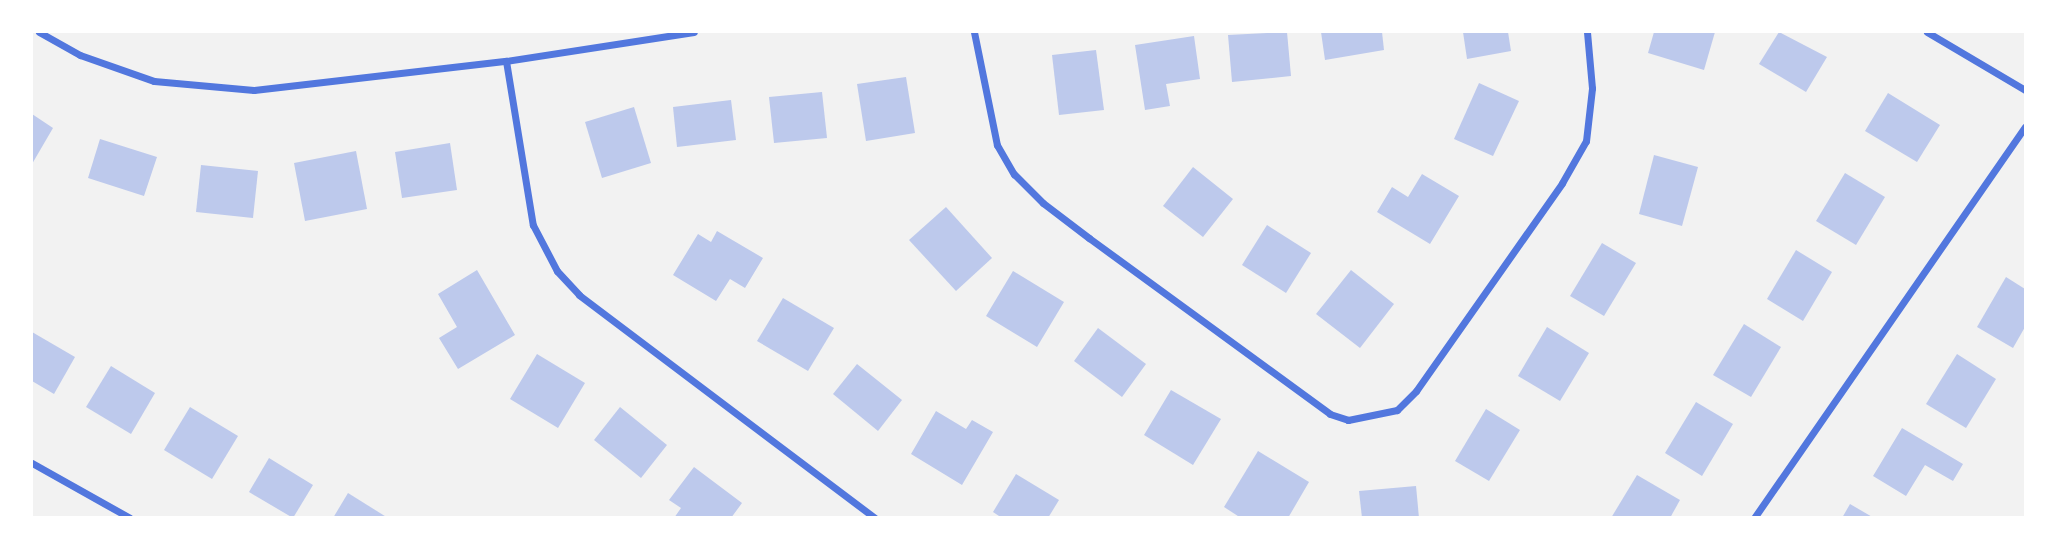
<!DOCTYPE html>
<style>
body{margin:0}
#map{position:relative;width:2057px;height:549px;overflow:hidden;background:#f2f2f2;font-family:"Golos Text",sans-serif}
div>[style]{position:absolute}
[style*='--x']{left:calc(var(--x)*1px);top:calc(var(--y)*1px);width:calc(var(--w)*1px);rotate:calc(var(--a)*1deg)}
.building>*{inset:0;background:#bdc9ec}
.minor>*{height:7px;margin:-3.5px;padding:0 3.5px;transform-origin:3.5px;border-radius:3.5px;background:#5277de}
span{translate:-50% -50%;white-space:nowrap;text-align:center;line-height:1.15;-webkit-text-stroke:7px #fff;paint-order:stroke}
.frame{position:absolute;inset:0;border:33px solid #fff;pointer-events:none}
</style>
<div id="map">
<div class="building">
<i style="clip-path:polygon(1287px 32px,1291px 76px,1232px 82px,1228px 35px)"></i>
<i style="clip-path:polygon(1321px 32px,1382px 32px,1384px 50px,1325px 60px)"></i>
<i style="clip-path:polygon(1463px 32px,1508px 32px,1511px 51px,1467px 59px)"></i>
<i style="clip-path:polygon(1654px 32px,1715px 32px,1704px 70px,1648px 53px)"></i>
<i style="clip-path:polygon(1779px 32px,1827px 57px,1806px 92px,1759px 64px)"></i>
<i style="clip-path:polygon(1194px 36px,1200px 79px,1166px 84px,1170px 106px,1145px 110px,1135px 45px)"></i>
<i style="clip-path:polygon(1096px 50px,1104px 110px,1059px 115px,1052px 55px)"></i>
<i style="clip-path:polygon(906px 77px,915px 133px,866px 141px,857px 84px)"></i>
<i style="clip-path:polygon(1479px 83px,1519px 101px,1493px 156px,1454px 139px)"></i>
<i style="clip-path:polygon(822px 92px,827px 138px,774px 143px,769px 97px)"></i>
<i style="clip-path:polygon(1888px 93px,1940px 125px,1917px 162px,1865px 131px)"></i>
<i style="clip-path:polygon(731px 100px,736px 140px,677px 147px,673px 107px)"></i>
<i style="clip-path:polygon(634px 107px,651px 163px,602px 178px,585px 122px)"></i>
<i style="clip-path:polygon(32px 114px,53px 128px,32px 164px)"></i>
<i style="clip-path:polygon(100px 139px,157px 157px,144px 196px,88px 178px)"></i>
<i style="clip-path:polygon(450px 143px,457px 190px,402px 198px,395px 152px)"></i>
<i style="clip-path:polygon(356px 151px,367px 209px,305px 221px,294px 163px)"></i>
<i style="clip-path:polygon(1654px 155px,1698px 167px,1682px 226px,1639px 214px)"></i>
<i style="clip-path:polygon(201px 165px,258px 171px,253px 218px,196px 212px)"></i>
<i style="clip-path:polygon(1193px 167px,1233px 199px,1203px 237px,1163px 206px)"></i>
<i style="clip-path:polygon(1845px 173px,1885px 197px,1856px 245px,1816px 221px)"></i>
<i style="clip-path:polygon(1422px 174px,1459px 196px,1430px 244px,1377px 212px,1392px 187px,1408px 197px)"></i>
<i style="clip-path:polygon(946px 207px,992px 258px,956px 291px,909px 240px)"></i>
<i style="clip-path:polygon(1267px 225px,1311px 253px,1286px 293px,1242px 265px)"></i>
<i style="clip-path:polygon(717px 231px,763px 258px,745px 288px,730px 279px,716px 301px,673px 275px,698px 234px,711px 242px)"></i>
<i style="clip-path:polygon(1602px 243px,1636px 263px,1604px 316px,1570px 296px)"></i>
<i style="clip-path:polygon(1796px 250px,1832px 272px,1803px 321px,1767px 299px)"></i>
<i style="clip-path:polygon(477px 270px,515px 335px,458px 369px,439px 338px,457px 327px,438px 294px)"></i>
<i style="clip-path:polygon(1351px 270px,1394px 304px,1360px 348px,1316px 314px)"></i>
<i style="clip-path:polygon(1013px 271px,1064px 302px,1037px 347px,986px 316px)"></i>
<i style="clip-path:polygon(2006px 277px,2025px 289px,2025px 327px,2013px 348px,1977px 327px)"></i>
<i style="clip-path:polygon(783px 298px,834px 328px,808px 371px,757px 341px)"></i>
<i style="clip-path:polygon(1744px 324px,1781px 347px,1751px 397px,1713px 375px)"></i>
<i style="clip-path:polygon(1547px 327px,1589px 353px,1560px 401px,1518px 376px)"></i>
<i style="clip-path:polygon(1098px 328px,1146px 364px,1122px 397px,1074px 361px)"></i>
<i style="clip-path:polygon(32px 332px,75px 357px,54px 394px,32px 381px)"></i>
<i style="clip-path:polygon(537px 354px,585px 383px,558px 428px,510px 399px)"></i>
<i style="clip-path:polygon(1957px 354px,1996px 379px,1966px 428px,1926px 404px)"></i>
<i style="clip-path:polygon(857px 364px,902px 400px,878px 431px,833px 394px)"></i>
<i style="clip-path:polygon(111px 366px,155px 393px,131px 434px,86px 407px)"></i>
<i style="clip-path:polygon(1171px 390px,1221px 419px,1193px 465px,1144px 435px)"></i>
<i style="clip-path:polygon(1696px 402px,1733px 424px,1702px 476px,1665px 453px)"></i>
<i style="clip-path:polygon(190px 407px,238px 436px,212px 479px,164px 450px)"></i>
<i style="clip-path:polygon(620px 407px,667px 445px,641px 478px,594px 440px)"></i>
<i style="clip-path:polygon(1486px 409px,1520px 430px,1489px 481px,1455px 461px)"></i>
<i style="clip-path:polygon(936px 411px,966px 429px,972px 420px,993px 432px,962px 485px,911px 454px)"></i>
<i style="clip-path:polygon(1902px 428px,1963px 464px,1953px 481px,1925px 465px,1906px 496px,1873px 476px)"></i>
<i style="clip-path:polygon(1258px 451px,1309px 482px,1288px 518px,1241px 518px,1224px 507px)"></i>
<i style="clip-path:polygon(269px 458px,313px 485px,293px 518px,249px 492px)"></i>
<i style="clip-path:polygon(694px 467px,742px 503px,731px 518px,674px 518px,681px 508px,669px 500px)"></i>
<i style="clip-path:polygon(1016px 474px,1059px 500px,1048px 518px,1002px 518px,993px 512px)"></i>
<i style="clip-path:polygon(1637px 475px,1680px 500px,1670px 518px,1611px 518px)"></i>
<i style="clip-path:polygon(1416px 486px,1419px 518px,1362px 518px,1359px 491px)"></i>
<i style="clip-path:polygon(348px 493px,388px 518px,333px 518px)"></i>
<i style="clip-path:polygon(1850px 504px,1874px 518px,1842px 518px)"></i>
</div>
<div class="minor">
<i style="--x:39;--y:32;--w:47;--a:29.3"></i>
<i style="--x:80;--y:55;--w:78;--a:19.4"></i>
<i style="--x:154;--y:81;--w:100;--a:5.1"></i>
<i style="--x:254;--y:90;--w:254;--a:-6.6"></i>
<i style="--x:506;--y:61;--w:190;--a:-8.8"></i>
<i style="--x:974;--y:32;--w:115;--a:78.5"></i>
<i style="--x:997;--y:145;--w:34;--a:60"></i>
<i style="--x:1014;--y:174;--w:41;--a:45"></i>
<i style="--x:1043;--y:203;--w:58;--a:37.3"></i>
<i style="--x:1089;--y:238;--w:298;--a:36.1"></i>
<i style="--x:1330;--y:414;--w:19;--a:18"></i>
<i style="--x:1348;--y:420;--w:50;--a:-11.5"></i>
<i style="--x:1397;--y:410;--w:27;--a:-45"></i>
<i style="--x:1416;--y:391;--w:254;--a:-54.9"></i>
<i style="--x:1562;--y:183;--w:48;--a:-60.3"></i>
<i style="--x:1586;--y:141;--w:53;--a:-83.5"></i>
<i style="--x:1592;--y:88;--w:56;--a:-95.1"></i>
<i style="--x:1927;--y:32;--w:114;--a:30.6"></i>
<i style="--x:506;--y:61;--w:166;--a:80.7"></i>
<i style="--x:533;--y:225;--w:52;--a:62.4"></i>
<i style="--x:557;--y:271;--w:33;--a:47"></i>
<i style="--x:579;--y:295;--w:371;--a:37"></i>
<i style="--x:32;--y:463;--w:112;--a:29.3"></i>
<i style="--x:1754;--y:518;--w:476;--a:-55.3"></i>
</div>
<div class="frame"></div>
</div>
